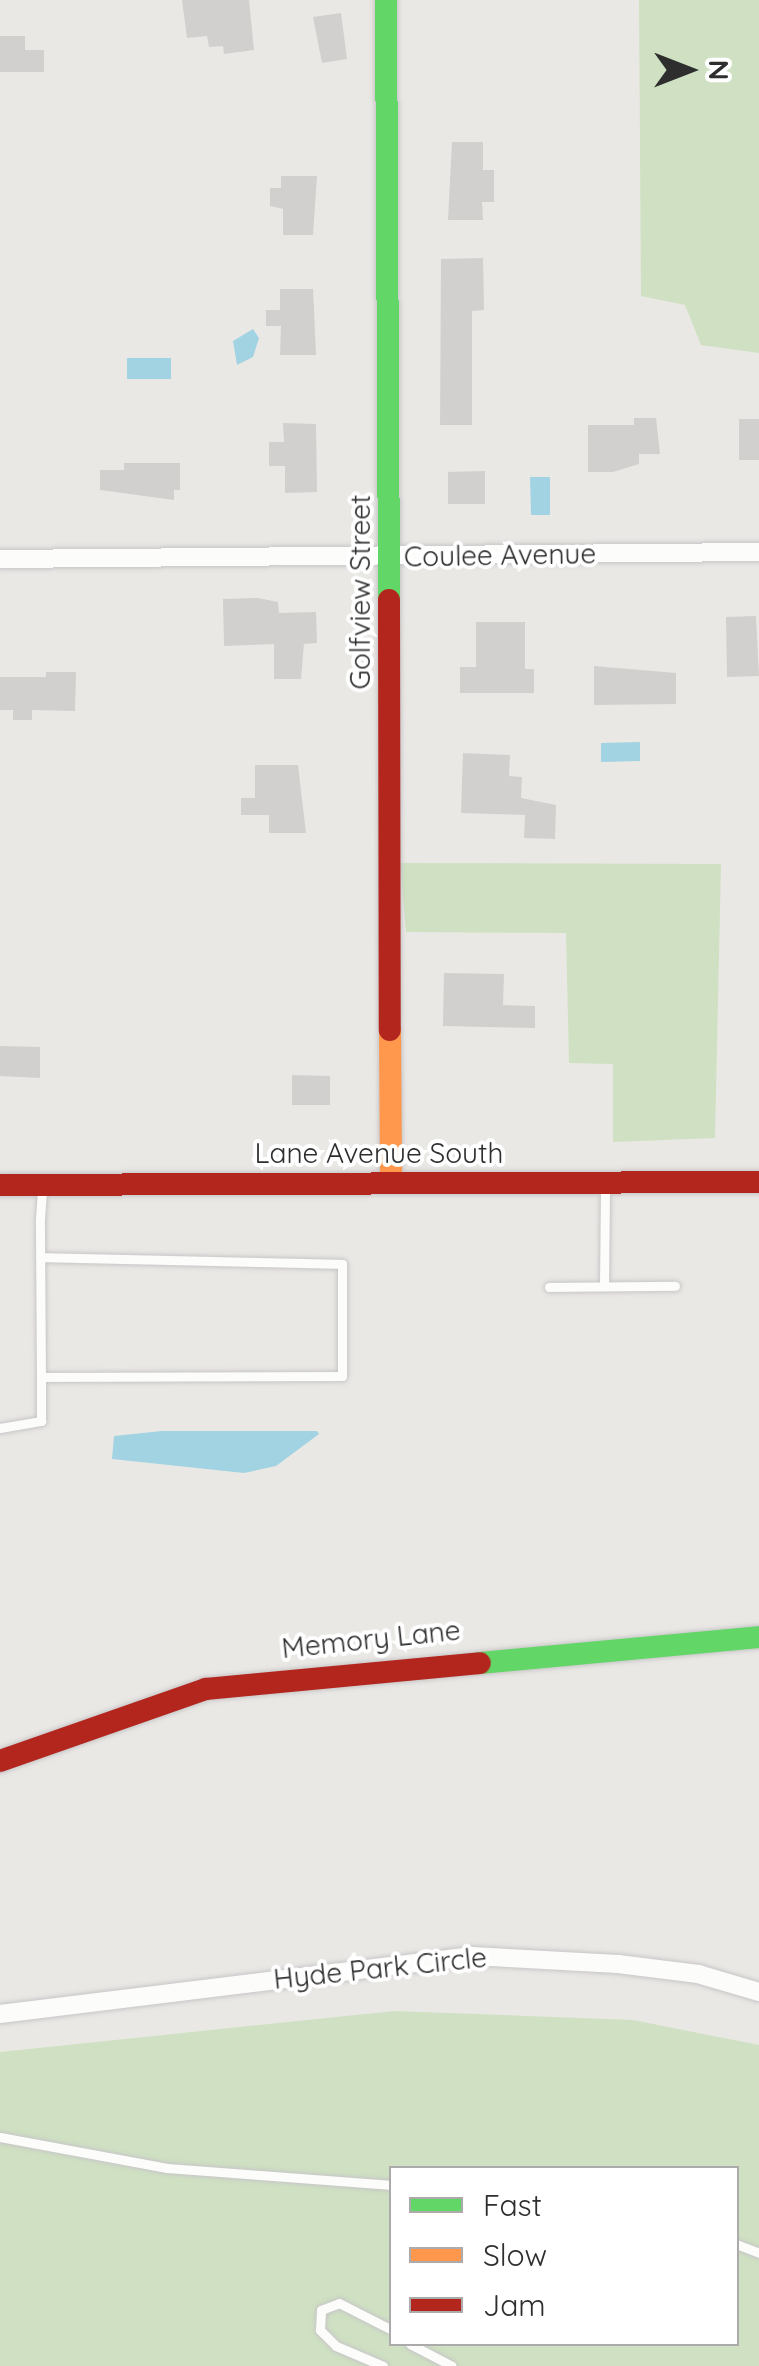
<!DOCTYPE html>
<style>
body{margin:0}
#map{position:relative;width:759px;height:2366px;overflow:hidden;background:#eae8e5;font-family:Quicksand,sans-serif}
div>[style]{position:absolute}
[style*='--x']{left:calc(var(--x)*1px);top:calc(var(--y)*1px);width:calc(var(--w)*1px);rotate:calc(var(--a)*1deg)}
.green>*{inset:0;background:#cfe1c2}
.water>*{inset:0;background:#a2d3e2}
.building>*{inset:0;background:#d2d0ce}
.roads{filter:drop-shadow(0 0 2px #c7c6c7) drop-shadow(0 0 2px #c7c6c7)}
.lane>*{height:9px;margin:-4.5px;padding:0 4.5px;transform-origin:4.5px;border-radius:4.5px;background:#fcfcfb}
.street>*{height:18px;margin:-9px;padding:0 9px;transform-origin:9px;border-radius:9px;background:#fcfcfb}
.fast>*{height:22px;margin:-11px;padding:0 11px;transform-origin:11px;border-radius:11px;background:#63d668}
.slow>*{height:22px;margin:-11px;padding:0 11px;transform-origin:11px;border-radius:11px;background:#ff974d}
.jam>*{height:22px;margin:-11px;padding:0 11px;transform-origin:11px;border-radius:11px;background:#b3261e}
span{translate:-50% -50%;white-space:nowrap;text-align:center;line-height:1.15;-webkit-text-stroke:8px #fff;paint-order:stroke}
.street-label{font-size:28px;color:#2e2e2e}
.legend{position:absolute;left:389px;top:2166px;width:350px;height:180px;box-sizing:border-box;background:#fff;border:2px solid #ababab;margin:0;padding:12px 18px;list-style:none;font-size:30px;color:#2e2e2e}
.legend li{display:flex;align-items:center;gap:20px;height:50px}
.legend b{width:50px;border:2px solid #ababab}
.north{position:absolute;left:639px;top:20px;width:100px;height:100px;-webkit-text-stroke:8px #fff;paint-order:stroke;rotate:90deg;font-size:28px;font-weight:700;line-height:40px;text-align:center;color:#2e2e2e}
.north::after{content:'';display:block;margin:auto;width:35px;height:45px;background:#2e2e2e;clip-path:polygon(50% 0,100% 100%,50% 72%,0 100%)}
</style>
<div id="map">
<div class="green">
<i style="clip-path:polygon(639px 0,759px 0,759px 353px,701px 345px,685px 305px,641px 296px)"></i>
<i style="clip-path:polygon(400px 863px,721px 864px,715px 1138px,613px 1142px,613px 1064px,569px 1063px,566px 933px,406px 932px)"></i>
<i style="clip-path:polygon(evenodd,394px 2011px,633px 2020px,759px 2045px,759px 2366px,0 2366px,0 2052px,394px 2011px,392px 2168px,736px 2168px,736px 2344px,392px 2344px,392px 2168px)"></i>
</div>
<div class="water">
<i style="clip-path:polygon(253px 329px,259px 338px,253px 357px,237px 365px,233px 341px)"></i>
<i style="clip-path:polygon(127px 358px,171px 358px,171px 379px,127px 379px)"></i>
<i style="clip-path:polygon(530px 477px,550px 477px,550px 515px,531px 515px)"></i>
<i style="clip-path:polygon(640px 742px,640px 761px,601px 762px,601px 743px)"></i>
<i style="clip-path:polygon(162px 1431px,317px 1431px,319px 1434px,276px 1466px,244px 1473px,112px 1459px,114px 1436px)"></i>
</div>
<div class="building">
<i style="clip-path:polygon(182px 0,249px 0,254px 50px,224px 54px,223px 46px,209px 47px,207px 36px,187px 38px)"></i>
<i style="clip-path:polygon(341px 13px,347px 59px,322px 63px,313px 17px)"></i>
<i style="clip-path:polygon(0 36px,25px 36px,25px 50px,44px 50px,44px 72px,0 72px)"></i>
<i style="clip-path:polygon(452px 142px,483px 142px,483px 170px,494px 170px,494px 202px,482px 202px,483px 220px,448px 220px)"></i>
<i style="clip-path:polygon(281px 176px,317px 176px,313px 235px,283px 235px,283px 209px,270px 206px,270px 188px,281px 188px)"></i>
<i style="clip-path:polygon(483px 258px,484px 310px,472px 311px,472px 425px,440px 425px,441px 259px)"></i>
<i style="clip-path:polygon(280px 289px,313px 289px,316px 355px,280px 355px,281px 326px,266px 326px,266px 310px,280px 310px)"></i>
<i style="clip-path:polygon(634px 418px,656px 418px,660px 454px,639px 454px,639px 464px,613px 472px,588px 472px,588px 425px,634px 425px)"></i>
<i style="clip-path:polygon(739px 419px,759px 419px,759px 460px,739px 460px)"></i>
<i style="clip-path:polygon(283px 423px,316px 424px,317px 492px,285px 493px,285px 466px,269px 466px,269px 442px,284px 442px)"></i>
<i style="clip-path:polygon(124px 463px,180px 463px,180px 490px,174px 490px,174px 500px,100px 490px,100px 470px,124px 470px)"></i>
<i style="clip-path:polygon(485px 471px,485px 504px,448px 504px,448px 472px)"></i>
<i style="clip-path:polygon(258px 598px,278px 602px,279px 613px,316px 612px,317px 643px,304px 644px,301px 679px,274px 679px,274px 644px,224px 646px,223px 599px)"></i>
<i style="clip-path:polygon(756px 616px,759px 676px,727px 677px,726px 617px)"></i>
<i style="clip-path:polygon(476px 622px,525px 622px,525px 669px,534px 669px,534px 693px,460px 693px,460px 667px,476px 667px)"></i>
<i style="clip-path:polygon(594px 666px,676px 673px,676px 704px,594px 705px)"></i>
<i style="clip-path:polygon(46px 672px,76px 672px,75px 711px,32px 710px,32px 720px,13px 720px,13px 710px,0 710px,0 677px,46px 677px)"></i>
<i style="clip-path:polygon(463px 753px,510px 755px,509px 776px,522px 777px,521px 798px,556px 805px,555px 839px,524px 838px,525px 815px,461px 813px)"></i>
<i style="clip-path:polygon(255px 765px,298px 765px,306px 833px,269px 833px,269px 815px,241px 815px,241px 798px,255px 798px)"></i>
<i style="clip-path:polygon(444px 973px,504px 974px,503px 1005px,535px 1006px,535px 1028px,443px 1026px)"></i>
<i style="clip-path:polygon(0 1046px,40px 1047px,40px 1078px,0 1076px)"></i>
<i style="clip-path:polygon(292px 1075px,330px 1076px,330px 1105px,292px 1105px)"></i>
</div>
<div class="roads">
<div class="lane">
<i style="--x:40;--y:1257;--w:302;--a:1.3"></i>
<i style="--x:342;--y:1264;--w:112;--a:90"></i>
<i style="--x:342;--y:1376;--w:301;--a:179.8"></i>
<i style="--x:41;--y:1377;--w:158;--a:-90.4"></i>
<i style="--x:40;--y:1219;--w:32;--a:-86"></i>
<i style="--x:604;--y:1286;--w:101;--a:-89.4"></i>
<i style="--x:549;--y:1287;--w:126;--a:-0.5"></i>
<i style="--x:0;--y:1428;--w:42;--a:-9.7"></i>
<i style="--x:41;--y:1421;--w:44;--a:-90"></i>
<i style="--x:0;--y:2137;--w:170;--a:10.5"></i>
<i style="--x:167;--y:2168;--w:226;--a:4.3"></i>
<i style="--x:736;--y:2244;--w:25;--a:21"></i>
<i style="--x:410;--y:2344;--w:47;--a:27.6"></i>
<i style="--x:383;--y:2366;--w:51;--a:-156.9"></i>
<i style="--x:336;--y:2346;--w:23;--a:-135"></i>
<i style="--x:320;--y:2330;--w:20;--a:-87"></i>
<i style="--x:321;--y:2310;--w:19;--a:-21"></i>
<i style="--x:339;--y:2303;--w:59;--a:27"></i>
</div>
<div class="street">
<i style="--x:0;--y:559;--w:759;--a:-0.53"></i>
<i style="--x:0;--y:2014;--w:476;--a:-7"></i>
<i style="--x:472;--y:1956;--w:146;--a:3.1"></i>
<i style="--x:618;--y:1964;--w:81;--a:7.1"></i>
<i style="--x:698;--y:1974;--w:64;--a:16.4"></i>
</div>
<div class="fast">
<i style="--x:386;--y:0;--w:600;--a:89.71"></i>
<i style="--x:480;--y:1663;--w:280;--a:-5.3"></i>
</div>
<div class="slow">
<i style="--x:390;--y:1030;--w:153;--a:89.6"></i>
</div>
<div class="jam">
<i style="--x:389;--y:600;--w:430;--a:89.9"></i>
<i style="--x:0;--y:1185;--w:759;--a:-0.23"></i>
<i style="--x:0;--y:1761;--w:218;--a:-19.3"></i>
<i style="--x:206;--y:1689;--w:275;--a:-5.4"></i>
</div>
</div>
<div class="street-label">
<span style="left:500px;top:555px;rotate:-1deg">Coulee Avenue</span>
<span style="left:360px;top:592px;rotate:-90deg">Golfview Street</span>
<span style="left:379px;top:1153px">Lane Avenue South</span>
<span style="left:371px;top:1639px;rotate:-6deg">Memory Lane</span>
<span style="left:380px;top:1968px;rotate:-6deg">Hyde Park Circle</span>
</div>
<ul class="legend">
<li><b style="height:12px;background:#63d668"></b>Fast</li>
<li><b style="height:12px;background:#ff974d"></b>Slow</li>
<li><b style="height:12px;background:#b3261e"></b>Jam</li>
</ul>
<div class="north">N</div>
</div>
